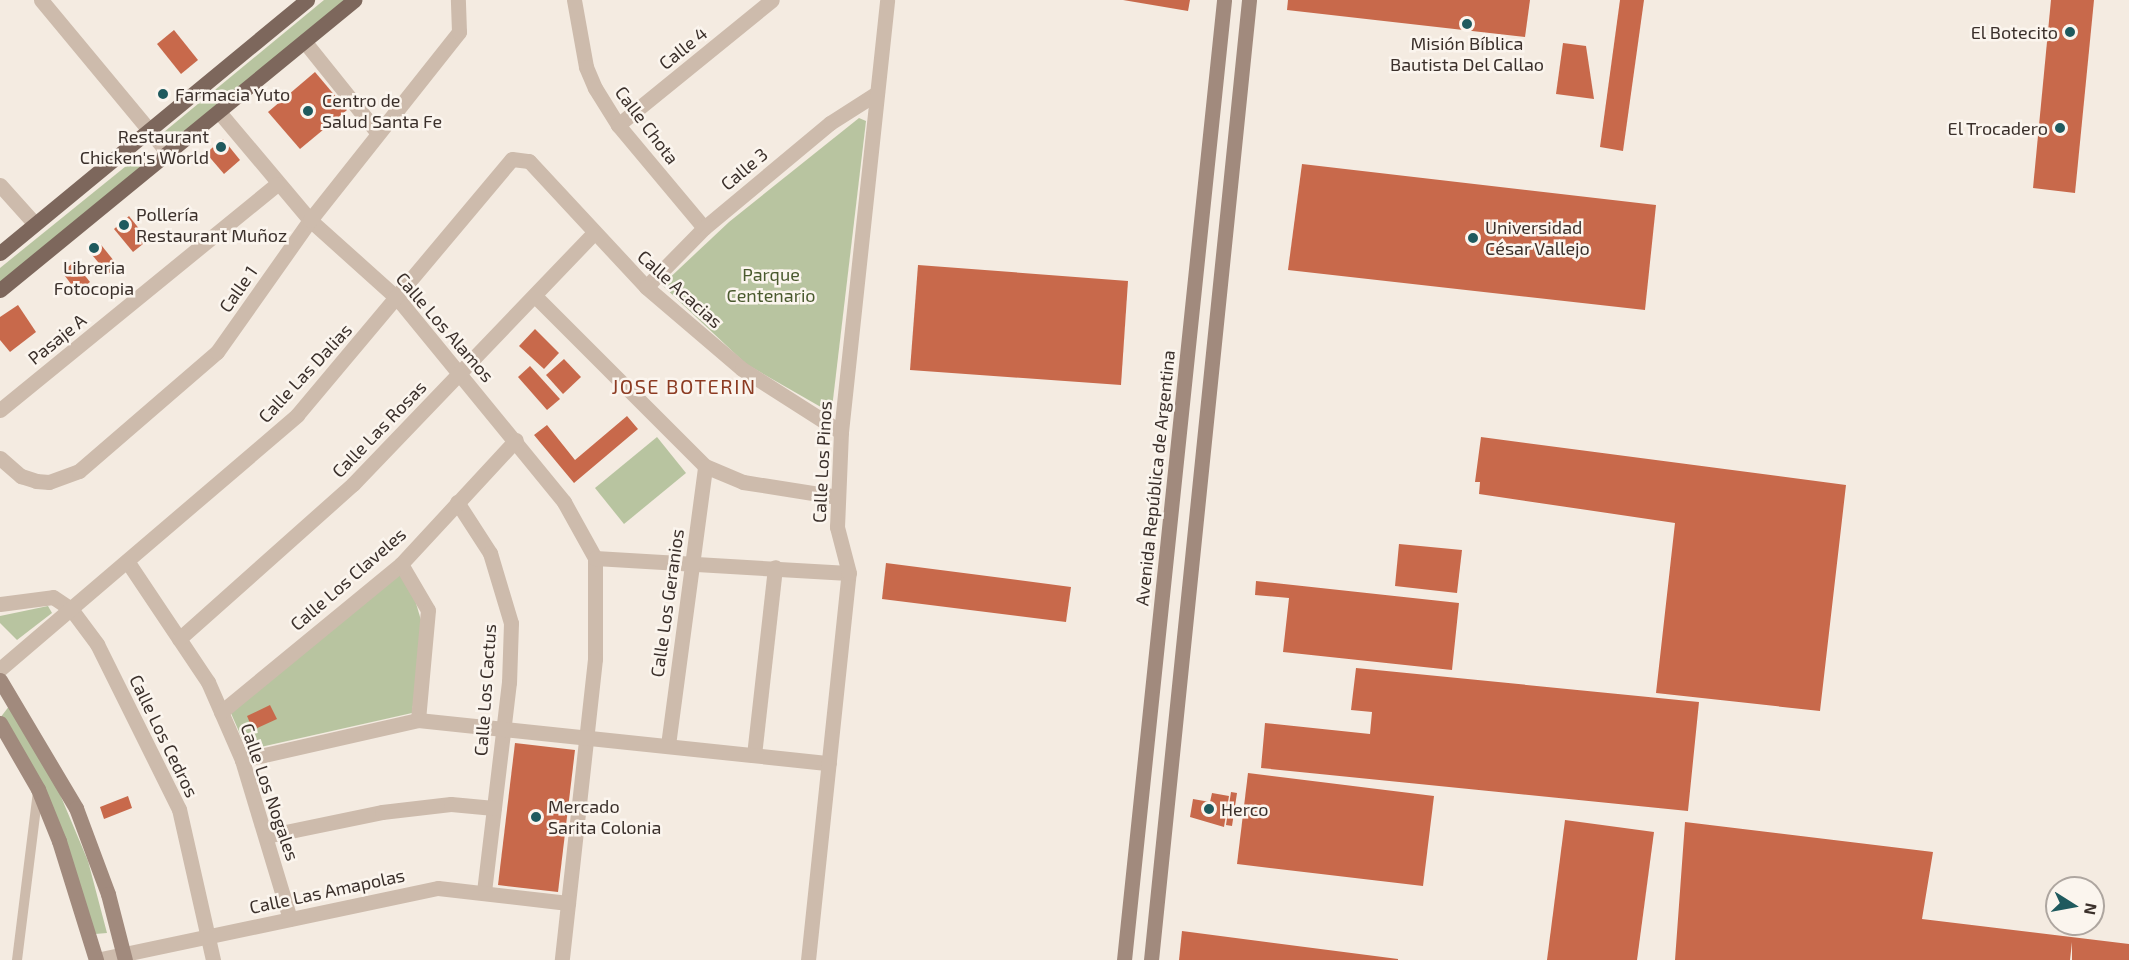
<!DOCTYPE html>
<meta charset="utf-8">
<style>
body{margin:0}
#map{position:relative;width:2129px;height:960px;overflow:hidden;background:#f4ebe1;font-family:"Exo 2",sans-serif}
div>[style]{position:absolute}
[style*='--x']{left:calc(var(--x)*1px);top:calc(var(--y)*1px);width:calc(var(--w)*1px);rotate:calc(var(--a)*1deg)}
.green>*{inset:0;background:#b8c4a0}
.building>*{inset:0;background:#c8694b}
.pedestrian>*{height:10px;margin:-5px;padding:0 5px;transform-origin:5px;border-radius:5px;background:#cdbbac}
.minor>*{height:15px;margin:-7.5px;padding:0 7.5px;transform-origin:7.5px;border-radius:7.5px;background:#cdbbac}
.secondary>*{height:15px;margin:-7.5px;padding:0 7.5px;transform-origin:7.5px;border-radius:7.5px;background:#a18a7d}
.primary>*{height:15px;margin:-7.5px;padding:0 7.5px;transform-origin:7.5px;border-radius:7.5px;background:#7d675c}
.dots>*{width:16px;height:16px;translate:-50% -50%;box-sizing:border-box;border:3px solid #fbf5ee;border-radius:50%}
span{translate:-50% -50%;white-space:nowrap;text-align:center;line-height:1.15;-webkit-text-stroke:5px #fbf5ee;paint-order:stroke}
.poi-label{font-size:18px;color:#3b302b}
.right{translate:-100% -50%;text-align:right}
.left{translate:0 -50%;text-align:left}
.street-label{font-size:18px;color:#3b302b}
.park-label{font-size:18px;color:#4a5a2e}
.neighbourhood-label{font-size:20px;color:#8c3b22;letter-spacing:1.5px}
.north{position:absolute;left:2045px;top:876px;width:60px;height:60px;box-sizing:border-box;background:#fbf5ee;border:2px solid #aea6a0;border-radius:50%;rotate:101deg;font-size:16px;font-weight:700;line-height:24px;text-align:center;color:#3b302b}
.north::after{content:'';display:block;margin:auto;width:21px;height:27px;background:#1f5a5e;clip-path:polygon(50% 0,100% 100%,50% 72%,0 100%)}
</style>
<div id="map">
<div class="green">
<i style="clip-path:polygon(324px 0,346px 0,171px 143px,164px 132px)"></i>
<i style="clip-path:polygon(859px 118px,866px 121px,832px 408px,826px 410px,746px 364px,662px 285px,729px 222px)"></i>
<i style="clip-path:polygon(136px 158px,144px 167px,0 284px,0 268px)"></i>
<i style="clip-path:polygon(657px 437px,686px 473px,624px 524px,595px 488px)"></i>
<i style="clip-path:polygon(399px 574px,413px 593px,423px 627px,412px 713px,247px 750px,230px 711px)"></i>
<i style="clip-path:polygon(48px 606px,52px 613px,17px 640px,0 623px,0 616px)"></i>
<i style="clip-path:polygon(10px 705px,59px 792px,88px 861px,107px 933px,95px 934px,51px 810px,0 718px)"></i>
</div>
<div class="building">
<i style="clip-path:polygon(1123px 0,1190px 0,1188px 11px)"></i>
<i style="clip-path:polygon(1288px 0,1530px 0,1525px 37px,1287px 10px)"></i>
<i style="clip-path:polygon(1620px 0,1644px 0,1623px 151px,1600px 147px)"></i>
<i style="clip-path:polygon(2051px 0,2094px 0,2075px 193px,2033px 188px)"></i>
<i style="clip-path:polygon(174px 30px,198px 60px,181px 74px,157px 44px)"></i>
<i style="clip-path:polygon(1563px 43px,1586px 46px,1594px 99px,1556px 94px)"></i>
<i style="clip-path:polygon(315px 72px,347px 110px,300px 149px,268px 112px)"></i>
<i style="clip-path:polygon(223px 139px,240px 160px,224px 174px,206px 153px)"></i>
<i style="clip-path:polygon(1302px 164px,1656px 205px,1645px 310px,1288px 270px)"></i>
<i style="clip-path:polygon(129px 216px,148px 240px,133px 252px,114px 229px)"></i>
<i style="clip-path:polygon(98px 241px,118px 266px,108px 274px,88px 250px)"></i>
<i style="clip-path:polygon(74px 262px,90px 282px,77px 292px,62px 272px)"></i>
<i style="clip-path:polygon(918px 265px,1128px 281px,1121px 385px,910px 370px)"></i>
<i style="clip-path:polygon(18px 305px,36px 332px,10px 352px,0 340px,0 317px)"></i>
<i style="clip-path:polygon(535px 329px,559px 353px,544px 369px,519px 346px)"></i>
<i style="clip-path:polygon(564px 359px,581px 377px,563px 394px,546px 375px)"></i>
<i style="clip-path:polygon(530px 366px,560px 399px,547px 410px,518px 377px)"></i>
<i style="clip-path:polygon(627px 416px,638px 429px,574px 483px,534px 435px,547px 425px,575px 460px)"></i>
<i style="clip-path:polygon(1481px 437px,1846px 485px,1820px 711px,1656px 693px,1675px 523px,1479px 494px,1480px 482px,1475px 482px)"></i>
<i style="clip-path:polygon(1399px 544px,1462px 550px,1457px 593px,1395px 586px)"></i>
<i style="clip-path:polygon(886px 563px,1071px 587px,1066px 622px,882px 599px)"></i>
<i style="clip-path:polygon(1256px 581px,1459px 603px,1452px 670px,1283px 652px,1289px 598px,1255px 595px)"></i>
<i style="clip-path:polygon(1356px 668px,1699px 702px,1688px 811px,1261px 768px,1265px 723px,1370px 734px,1372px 712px,1351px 710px)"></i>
<i style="clip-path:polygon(270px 705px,277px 719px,253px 730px,247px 716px)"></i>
<i style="clip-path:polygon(515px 743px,575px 750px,558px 892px,498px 885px)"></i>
<i style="clip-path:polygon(1248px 773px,1434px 796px,1423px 886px,1237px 864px)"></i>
<i style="clip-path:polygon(1231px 792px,1237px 793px,1232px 826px,1226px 825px)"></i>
<i style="clip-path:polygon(1212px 793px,1229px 796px,1224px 827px,1190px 817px,1193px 799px,1210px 802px)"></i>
<i style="clip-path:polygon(128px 796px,132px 808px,104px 819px,100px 807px)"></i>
<i style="clip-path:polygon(1565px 820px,1654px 832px,1637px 960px,1547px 960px)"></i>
<i style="clip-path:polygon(1685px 822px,1933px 852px,1922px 919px,2129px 944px,2129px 960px,2072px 960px,2072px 942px,2070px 960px,1675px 960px)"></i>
<i style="clip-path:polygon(1182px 931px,1398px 959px,1398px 960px,1179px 960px)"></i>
</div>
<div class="pedestrian">
<i style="--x:17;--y:960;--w:169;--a:-82.9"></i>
</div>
<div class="minor">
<i style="--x:41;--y:0;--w:200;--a:50.3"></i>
<i style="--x:574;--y:0;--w:68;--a:79.8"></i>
<i style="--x:586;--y:67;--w:23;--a:67"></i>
<i style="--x:595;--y:88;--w:44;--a:58.1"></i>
<i style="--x:618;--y:125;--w:134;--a:50.1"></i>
<i style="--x:304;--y:41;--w:117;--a:51.3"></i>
<i style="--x:219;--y:112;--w:141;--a:49.9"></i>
<i style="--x:310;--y:220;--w:118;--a:41.9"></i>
<i style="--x:398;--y:299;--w:262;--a:50.7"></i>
<i style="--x:564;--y:502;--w:64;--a:61"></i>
<i style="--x:595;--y:558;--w:101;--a:90"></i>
<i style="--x:595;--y:659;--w:303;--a:96.3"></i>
<i style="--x:618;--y:125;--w:198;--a:-39.1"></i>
<i style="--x:0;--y:185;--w:52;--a:48.1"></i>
<i style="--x:646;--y:287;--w:83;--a:-45.5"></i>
<i style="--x:704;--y:228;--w:164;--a:-39.8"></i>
<i style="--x:830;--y:123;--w:56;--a:-32.6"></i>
<i style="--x:536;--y:297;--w:239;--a:45"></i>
<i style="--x:705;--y:466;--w:41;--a:22.8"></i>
<i style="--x:743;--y:482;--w:96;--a:9"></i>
<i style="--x:0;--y:410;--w:357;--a:-39.2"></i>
<i style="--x:0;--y:458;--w:28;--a:41"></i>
<i style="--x:21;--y:476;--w:16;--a:18"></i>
<i style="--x:36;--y:481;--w:13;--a:4"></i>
<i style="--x:49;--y:482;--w:32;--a:-20"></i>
<i style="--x:79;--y:471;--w:182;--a:-40.8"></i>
<i style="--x:217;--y:352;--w:161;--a:-54.8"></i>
<i style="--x:310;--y:220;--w:240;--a:-51.6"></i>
<i style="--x:459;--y:32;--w:32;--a:-92"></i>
<i style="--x:457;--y:502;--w:61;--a:57.1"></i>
<i style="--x:490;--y:553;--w:73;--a:73.3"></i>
<i style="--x:511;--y:623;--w:59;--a:91.9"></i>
<i style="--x:509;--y:682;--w:212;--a:96.8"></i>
<i style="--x:595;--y:558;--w:254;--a:3.4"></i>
<i style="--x:127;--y:561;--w:146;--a:56.2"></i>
<i style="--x:208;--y:682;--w:85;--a:66.4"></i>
<i style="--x:242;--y:760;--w:166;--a:73.2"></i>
<i style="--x:401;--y:564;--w:53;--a:59.6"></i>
<i style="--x:428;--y:610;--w:110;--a:95.2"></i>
<i style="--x:0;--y:604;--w:53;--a:-7.5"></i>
<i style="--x:53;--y:597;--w:22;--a:34"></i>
<i style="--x:71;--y:609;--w:44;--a:53.4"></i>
<i style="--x:97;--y:644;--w:184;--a:63.6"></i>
<i style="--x:179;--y:809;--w:155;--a:77.3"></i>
<i style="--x:179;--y:639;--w:233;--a:-41.7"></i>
<i style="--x:353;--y:484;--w:348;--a:-46.2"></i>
<i style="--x:0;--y:669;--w:391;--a:-40.5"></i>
<i style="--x:297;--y:415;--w:334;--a:-50"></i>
<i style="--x:512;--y:159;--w:17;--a:7"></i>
<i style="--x:529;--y:161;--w:172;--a:47.1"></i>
<i style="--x:646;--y:287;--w:126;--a:40.5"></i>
<i style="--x:742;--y:369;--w:117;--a:32.5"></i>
<i style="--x:221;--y:712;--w:233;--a:-39.4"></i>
<i style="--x:401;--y:564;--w:169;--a:-47.2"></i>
<i style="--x:668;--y:745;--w:281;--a:-82.4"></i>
<i style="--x:754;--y:755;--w:189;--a:-83.6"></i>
<i style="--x:242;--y:760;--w:180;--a:-12.8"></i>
<i style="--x:418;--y:720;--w:413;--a:6"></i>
<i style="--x:266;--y:836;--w:118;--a:-11.7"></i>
<i style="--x:382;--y:812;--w:69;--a:-6.6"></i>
<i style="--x:451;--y:804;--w:43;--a:5.3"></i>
<i style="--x:96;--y:960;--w:349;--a:-11.9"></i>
<i style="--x:438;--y:888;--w:131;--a:6.6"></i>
<i style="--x:808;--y:960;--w:389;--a:-84"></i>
<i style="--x:849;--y:573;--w:48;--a:-104.6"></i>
<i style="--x:837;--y:527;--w:95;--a:-87.6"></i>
<i style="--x:841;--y:432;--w:434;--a:-83.9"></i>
</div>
<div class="secondary">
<i style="--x:0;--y:680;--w:149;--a:59.3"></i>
<i style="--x:76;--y:808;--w:92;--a:69.6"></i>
<i style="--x:108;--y:894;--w:68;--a:75.6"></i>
<i style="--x:0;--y:723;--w:76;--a:60.1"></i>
<i style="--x:38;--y:789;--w:56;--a:68"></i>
<i style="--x:59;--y:841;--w:125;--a:72.7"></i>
<i style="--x:1124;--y:960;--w:965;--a:-84.05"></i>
<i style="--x:1151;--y:960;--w:965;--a:-84.17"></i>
</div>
<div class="primary">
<i style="--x:0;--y:253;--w:398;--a:-39.5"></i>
<i style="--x:0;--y:290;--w:458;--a:-39.3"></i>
</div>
<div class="dots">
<i style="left:1467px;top:24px;background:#1f5a5e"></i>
<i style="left:2070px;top:32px;background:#1f5a5e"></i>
<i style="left:163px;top:94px;background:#1f5a5e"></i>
<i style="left:308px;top:111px;background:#1f5a5e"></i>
<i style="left:2060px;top:128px;background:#1f5a5e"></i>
<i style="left:221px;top:147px;background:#1f5a5e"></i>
<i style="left:124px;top:225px;background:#1f5a5e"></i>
<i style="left:1473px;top:238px;background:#1f5a5e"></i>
<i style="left:94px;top:248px;background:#1f5a5e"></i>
<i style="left:1209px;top:809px;background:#1f5a5e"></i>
<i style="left:536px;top:817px;background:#1f5a5e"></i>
</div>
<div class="poi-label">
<span class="right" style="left:2058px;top:32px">El Botecito</span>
<span style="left:1467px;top:54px">Misión Bíblica<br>Bautista Del Callao</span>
<span class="left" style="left:175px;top:94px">Farmacia Yuto</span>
<span class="left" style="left:322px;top:111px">Centro de<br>Salud Santa Fe</span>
<span class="right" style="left:2048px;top:128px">El Trocadero</span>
<span class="right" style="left:209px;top:147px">Restaurant<br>Chicken's World</span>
<span class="left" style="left:136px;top:225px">Pollería<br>Restaurant Muñoz</span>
<span class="left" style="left:1485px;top:238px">Universidad<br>César Vallejo</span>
<span style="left:94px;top:278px">Libreria<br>Fotocopia</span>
<span class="left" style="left:548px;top:817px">Mercado<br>Sarita Colonia</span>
<span class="left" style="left:1221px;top:809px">Herco</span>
</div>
<div class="street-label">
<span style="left:683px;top:48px;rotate:-39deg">Calle 4</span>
<span style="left:647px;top:125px;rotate:53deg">Calle Chota</span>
<span style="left:744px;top:169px;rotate:-40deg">Calle 3</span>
<span style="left:238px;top:289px;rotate:-55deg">Calle 1</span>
<span style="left:680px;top:289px;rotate:42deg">Calle Acacias</span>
<span style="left:445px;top:327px;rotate:49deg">Calle Los Alamos</span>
<span style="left:57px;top:339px;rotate:-39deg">Pasaje A</span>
<span style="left:305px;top:373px;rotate:-47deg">Calle Las Dalias</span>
<span style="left:379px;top:429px;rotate:-46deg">Calle Las Rosas</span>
<span style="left:822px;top:462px;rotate:-87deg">Calle Los Pinos</span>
<span style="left:1155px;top:478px;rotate:-84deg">Avenida República de Argentina</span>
<span style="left:348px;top:579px;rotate:-41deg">Calle Los Claveles</span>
<span style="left:667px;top:603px;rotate:-82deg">Calle Los Geranios</span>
<span style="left:485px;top:690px;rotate:-86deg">Calle Los Cactus</span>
<span style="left:164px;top:736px;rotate:64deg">Calle Los Cedros</span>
<span style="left:270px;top:792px;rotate:71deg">Calle Los Nogales</span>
<span style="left:327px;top:891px;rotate:-12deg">Calle Las Amapolas</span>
</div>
<div class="park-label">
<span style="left:771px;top:285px">Parque<br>Centenario</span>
</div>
<div class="neighbourhood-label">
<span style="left:684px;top:386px">JOSE BOTERIN</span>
</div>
<div class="north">N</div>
</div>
